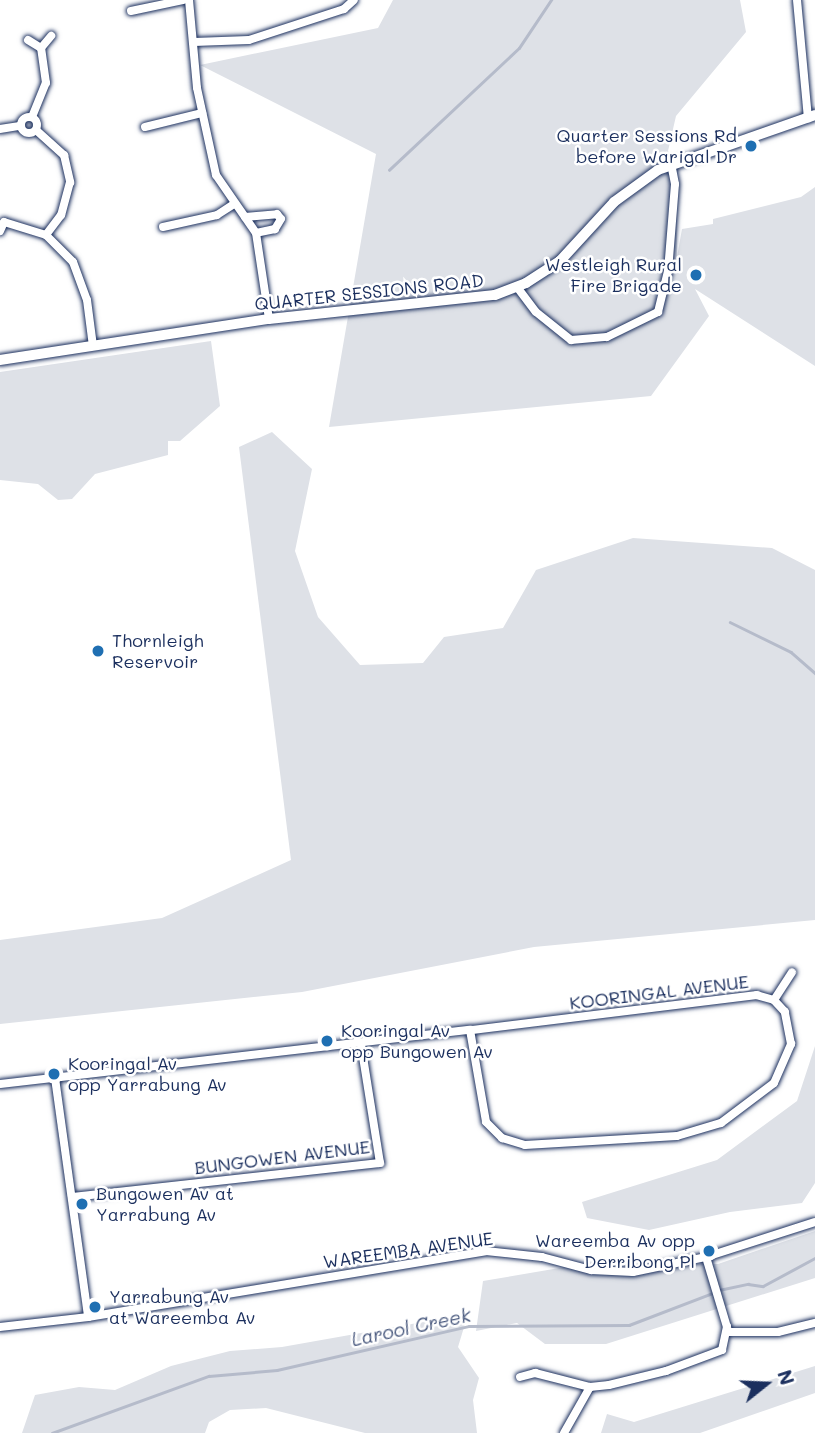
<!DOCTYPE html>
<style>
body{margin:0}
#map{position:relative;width:815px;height:1433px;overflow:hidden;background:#fff;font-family:Mali,sans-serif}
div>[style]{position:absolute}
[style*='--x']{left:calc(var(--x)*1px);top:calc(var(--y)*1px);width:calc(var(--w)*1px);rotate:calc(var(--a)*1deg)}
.green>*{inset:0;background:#dee1e7}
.stream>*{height:2.5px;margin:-1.25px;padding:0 1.25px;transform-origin:1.25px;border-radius:1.25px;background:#b5bbca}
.roads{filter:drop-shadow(0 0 2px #1b2f5e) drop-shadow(0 0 2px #1b2f5e)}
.minor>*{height:8px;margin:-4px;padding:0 4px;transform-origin:4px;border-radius:4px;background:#fff}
.minor>.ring{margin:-4px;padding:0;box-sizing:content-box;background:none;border:8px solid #fff;border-radius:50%}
.secondary>*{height:10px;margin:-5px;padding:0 5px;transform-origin:5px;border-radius:5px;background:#fff}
.dots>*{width:19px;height:19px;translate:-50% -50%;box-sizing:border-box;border:4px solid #fff;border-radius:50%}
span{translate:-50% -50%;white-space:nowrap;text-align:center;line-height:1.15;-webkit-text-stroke:5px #fff;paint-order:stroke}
.poi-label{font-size:18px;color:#1b2f5e}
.right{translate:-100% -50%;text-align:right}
.left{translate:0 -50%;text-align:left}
.street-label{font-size:18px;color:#1b2f5e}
.water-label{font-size:19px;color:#49597e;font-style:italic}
.north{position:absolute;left:731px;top:1349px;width:70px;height:70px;-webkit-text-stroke:5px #fff;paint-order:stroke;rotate:72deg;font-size:19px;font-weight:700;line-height:28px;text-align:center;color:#1b2f5e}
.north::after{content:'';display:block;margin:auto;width:24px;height:32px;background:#1b2f5e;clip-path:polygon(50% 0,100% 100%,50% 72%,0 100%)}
</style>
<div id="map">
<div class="green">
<i style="clip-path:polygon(393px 0,740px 0,746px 32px,676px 116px,668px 151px,677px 167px,677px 257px,682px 229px,713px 224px,713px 219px,801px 197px,815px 187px,815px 366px,695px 289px,709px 316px,651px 396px,329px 427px,376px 154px,200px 65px,378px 28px)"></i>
<i style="clip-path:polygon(211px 341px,220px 406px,180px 441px,168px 441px,168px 455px,95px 474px,72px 499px,58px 500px,38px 484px,0 480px,0 372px)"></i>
<i style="clip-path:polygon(272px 432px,312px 469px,295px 551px,318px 617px,360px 665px,423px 663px,444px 637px,503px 628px,536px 570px,633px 538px,772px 548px,815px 570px,815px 920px,534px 947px,302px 992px,0 1024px,0 940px,162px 918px,291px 860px,239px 447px)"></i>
<i style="clip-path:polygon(815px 1046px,815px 1183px,802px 1203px,730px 1212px,649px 1230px,587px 1218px,582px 1202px,717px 1160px,797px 1101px)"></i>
<i style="clip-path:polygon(815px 1231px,815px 1278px,606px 1344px,545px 1344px,517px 1323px,476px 1331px,483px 1281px,577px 1265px,718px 1264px)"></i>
<i style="clip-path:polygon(468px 1314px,458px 1347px,479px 1378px,473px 1400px,477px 1433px,365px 1433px,266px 1408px,230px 1410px,209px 1422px,205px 1433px,22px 1433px,35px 1395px,79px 1387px,115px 1390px,171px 1366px,230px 1351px,282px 1347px)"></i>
<i style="clip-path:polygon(815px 1366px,815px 1393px,700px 1433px,601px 1433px,607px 1414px,634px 1422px)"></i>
</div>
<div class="stream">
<i style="--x:389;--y:170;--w:178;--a:-43.2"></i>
<i style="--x:519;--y:48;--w:58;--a:-56.3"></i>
<i style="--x:730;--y:622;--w:68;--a:26.2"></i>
<i style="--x:791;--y:652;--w:32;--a:41"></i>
<i style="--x:719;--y:1290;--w:30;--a:-12"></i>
<i style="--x:748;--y:1284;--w:15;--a:8"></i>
<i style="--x:763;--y:1286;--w:59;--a:-28.3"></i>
<i style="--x:52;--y:1433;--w:167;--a:-20"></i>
<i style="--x:209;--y:1376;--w:68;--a:-5"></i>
<i style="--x:277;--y:1370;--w:197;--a:-12.9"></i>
<i style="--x:469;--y:1326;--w:160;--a:-0.4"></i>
<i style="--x:629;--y:1325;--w:90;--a:-20.9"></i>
</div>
<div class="roads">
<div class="minor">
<i style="--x:189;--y:0;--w:88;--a:84.8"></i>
<i style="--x:197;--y:88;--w:89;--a:77.7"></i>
<i style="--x:216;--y:175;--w:70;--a:55.4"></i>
<i style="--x:256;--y:233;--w:87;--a:81.4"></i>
<i style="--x:797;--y:0;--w:119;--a:84.7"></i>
<i style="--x:131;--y:11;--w:53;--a:-11.9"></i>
<i style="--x:28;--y:40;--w:15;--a:32"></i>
<i style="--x:194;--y:42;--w:55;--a:-2.1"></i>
<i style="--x:249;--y:40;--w:100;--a:-18.1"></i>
<i style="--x:344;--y:9;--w:13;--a:-42"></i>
<i class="ring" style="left:21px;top:117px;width:8px;height:8px"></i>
<i style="--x:32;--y:117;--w:37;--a:-68"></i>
<i style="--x:46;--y:83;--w:35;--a:-98"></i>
<i style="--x:41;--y:48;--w:16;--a:-50"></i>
<i style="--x:145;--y:127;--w:59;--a:-13.8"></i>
<i style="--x:0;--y:129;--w:20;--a:-9"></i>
<i style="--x:36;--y:130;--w:38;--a:42"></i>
<i style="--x:64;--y:155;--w:28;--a:77"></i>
<i style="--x:70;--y:182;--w:34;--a:105"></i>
<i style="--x:61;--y:215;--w:25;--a:127"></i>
<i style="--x:245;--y:217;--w:32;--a:-5"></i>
<i style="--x:277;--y:214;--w:6;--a:51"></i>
<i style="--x:281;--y:219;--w:12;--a:121"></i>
<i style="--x:275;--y:229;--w:19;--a:168"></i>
<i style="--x:163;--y:227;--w:55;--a:-12.5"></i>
<i style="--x:217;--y:215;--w:20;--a:-33"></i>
<i style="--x:0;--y:231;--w:10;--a:-66"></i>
<i style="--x:4;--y:222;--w:44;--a:17.2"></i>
<i style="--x:46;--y:235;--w:38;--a:45"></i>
<i style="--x:73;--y:262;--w:40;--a:69.8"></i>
<i style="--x:87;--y:300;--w:46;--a:82.6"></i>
<i style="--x:517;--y:287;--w:31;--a:53"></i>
<i style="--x:536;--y:312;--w:45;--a:38.7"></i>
<i style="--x:571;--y:340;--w:36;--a:-5"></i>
<i style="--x:607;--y:337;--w:57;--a:-26.1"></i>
<i style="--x:658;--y:312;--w:42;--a:-76.3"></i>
<i style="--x:668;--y:271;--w:87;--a:-85.4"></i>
<i style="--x:675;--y:184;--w:20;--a:-101"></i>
<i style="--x:774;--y:1000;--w:33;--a:-57"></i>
<i style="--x:55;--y:1078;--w:241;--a:82.1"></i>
<i style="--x:0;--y:1084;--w:473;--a:-6.6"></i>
<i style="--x:470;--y:1030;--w:93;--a:80.1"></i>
<i style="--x:486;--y:1122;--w:23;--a:45"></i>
<i style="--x:502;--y:1138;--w:24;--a:17"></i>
<i style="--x:525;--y:1145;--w:152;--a:-3.4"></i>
<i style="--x:677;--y:1136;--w:46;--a:-16.5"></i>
<i style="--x:721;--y:1123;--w:66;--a:-37"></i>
<i style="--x:774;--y:1083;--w:43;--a:-66.4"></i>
<i style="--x:791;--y:1044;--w:33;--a:-101"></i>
<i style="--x:785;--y:1012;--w:16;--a:-133"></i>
<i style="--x:774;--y:1000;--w:18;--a:-164"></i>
<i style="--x:757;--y:995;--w:289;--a:173"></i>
<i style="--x:72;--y:1197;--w:310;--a:-6.3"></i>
<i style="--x:380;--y:1163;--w:121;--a:-99.1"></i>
<i style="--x:0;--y:1327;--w:89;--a:-6.5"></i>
<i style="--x:88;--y:1317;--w:403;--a:-9.4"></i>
<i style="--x:486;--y:1251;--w:56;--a:6.1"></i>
<i style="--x:542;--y:1257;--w:51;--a:14.9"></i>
<i style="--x:591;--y:1270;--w:42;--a:2.7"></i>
<i style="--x:633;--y:1272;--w:75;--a:-11.6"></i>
<i style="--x:706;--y:1257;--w:114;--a:-17.8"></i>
<i style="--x:728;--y:1332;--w:50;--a:0"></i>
<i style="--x:778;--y:1332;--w:38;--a:-14"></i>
<i style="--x:520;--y:1377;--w:16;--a:-15"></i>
<i style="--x:535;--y:1373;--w:57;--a:14.3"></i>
<i style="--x:590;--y:1387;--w:19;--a:-6"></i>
<i style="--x:609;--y:1385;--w:59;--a:-13.8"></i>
<i style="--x:666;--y:1371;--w:60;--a:-20.6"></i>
<i style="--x:722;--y:1350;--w:24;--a:-78"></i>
<i style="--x:727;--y:1327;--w:73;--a:-106.7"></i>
<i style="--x:564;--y:1433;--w:53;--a:-60.5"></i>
</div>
<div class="secondary">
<i style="--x:0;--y:360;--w:272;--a:-8.7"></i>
<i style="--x:269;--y:319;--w:227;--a:-6.1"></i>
<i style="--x:495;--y:295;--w:33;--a:-21"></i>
<i style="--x:526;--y:283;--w:40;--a:-32.9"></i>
<i style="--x:560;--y:261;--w:80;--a:-47.5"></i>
<i style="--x:614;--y:202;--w:54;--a:-36"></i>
<i style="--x:658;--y:170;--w:166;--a:-19.3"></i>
</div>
</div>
<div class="dots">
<i style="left:751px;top:146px;background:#1f6fb2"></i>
<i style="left:696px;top:275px;background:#1f6fb2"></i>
<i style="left:98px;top:651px;background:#1f6fb2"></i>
<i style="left:327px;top:1041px;background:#1f6fb2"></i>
<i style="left:54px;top:1074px;background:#1f6fb2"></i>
<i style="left:82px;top:1204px;background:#1f6fb2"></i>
<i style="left:709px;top:1251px;background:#1f6fb2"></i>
<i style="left:95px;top:1307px;background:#1f6fb2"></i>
</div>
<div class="poi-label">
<span class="right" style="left:737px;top:146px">Quarter Sessions Rd<br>before Warigal Dr</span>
<span class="right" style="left:682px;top:275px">Westleigh Rural<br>Fire Brigade</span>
<span class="left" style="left:112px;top:651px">Thornleigh<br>Reservoir</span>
<span class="left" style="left:341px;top:1041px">Kooringal Av<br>opp Bungowen Av</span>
<span class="left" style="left:68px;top:1074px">Kooringal Av<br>opp Yarrabung Av</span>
<span class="left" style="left:96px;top:1204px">Bungowen Av at<br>Yarrabung Av</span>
<span class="right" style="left:695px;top:1251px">Wareemba Av opp<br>Derribong Pl</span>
<span class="left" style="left:109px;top:1307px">Yarrabung Av<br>at Wareemba Av</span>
</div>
<div class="street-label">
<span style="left:369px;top:292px;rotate:-6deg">QUARTER SESSIONS ROAD</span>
<span style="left:659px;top:992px;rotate:-7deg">KOORINGAL AVENUE</span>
<span style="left:282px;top:1157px;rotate:-7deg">BUNGOWEN AVENUE</span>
<span style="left:408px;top:1250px;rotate:-8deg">WAREEMBA AVENUE</span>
</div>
<div class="water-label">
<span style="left:411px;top:1327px;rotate:-12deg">Larool Creek</span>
</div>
<div class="north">N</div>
</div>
